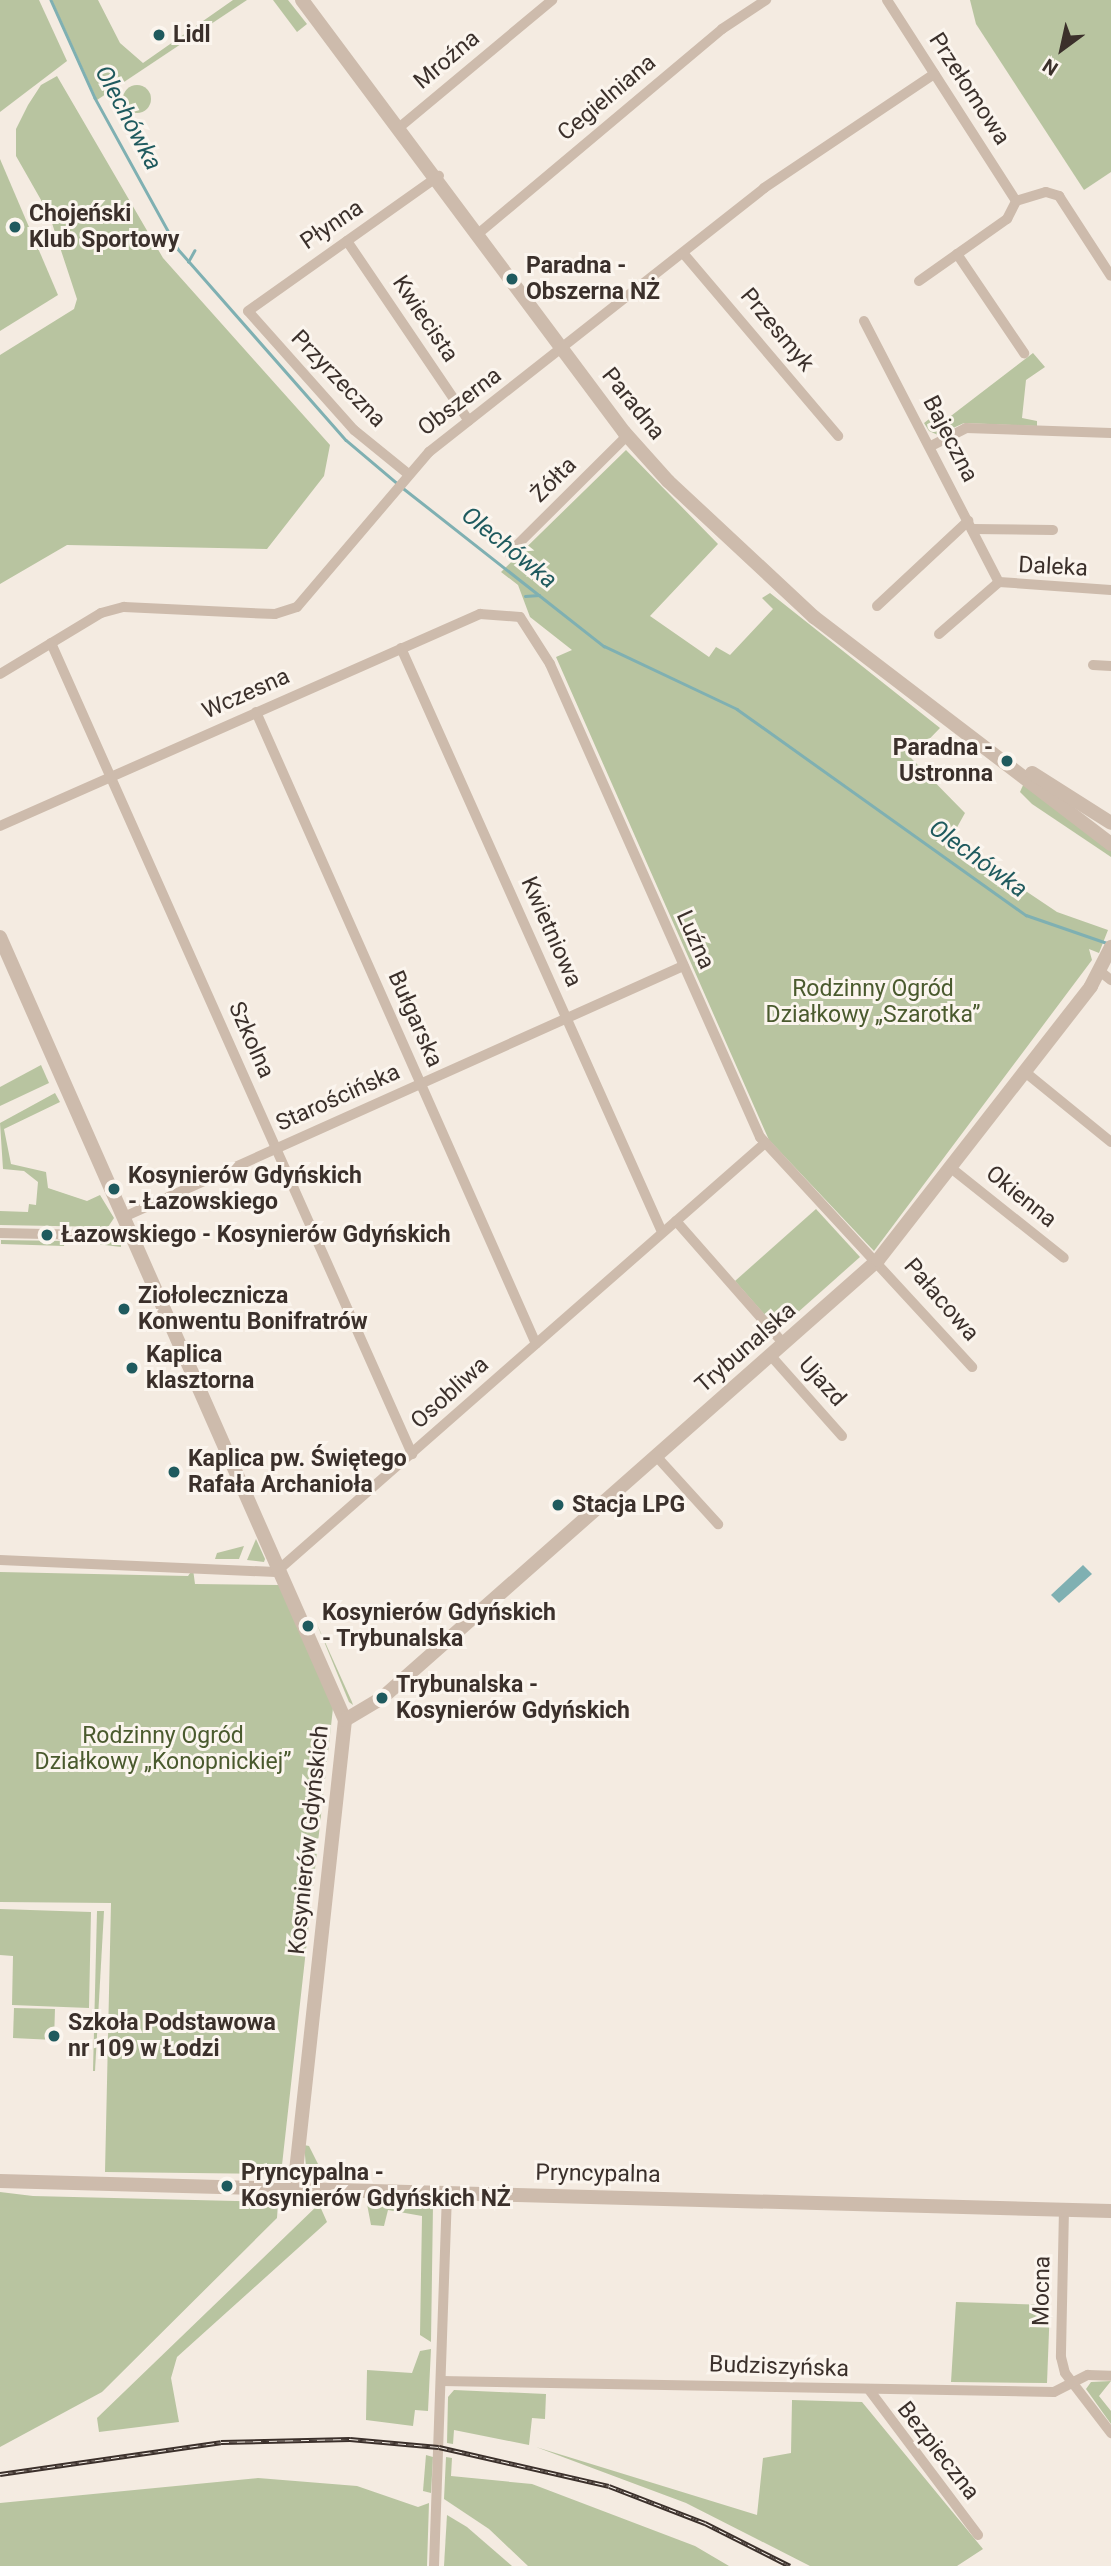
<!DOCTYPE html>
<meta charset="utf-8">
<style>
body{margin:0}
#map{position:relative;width:1111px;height:2566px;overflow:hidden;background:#f4ebe1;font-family:Roboto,sans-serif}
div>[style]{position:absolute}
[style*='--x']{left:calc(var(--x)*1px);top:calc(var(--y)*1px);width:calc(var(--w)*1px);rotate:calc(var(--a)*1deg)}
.green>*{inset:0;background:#b8c4a0}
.round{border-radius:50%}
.water>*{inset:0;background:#7fb0b2}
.stream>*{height:2.5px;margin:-1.25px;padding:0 1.25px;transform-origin:1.25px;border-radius:1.25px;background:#7fb0b2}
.minor>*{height:10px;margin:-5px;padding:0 5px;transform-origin:5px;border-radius:5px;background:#cdbbac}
.tertiary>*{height:14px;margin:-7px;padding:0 7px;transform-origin:7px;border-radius:7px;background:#cdbbac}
.rail>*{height:5px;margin-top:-2.5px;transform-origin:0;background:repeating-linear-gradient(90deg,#fbf5ee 0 8px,#3b302b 0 16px);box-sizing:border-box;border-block:2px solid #3b302b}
.dots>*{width:19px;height:19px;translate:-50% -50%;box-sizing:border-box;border:4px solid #fbf5ee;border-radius:50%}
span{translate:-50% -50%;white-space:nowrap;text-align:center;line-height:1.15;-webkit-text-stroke:6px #fbf5ee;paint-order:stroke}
.poi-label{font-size:23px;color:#3b302b;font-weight:700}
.left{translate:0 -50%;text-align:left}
.right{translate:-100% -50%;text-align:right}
.street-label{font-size:23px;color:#3b302b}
.park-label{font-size:23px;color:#4a5a2e}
.water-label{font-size:24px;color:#1f5a5e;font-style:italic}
.north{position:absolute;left:1027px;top:14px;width:70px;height:70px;-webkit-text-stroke:5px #fbf5ee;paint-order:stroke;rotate:213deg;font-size:19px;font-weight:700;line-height:28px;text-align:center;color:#3b302b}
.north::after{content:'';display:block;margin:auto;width:24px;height:32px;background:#3b302b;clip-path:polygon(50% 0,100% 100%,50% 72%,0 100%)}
</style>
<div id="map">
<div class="green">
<i style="clip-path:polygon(0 0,39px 0,67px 61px,0 112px)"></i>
<i style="clip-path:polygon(52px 0,98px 0,120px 43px,143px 63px,233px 0,247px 0,97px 100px)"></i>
<i style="clip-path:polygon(273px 0,288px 0,307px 24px,297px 32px)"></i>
<i style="clip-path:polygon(970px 0,1111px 0,1111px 172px,1084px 190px,976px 24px)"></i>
<i style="clip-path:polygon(57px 76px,163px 258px,330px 445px,324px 476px,267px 549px,67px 545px,0 584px,0 355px,74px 309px,77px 299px,49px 214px,16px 156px,16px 129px,28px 105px,41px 85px)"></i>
<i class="round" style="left:123px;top:85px;width:28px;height:28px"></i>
<i style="clip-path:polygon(0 159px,58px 295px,0 331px)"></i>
<i style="clip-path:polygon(1033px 353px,1045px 367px,1026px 380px,1022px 418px,1037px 421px,1037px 426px,964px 423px,938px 435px,929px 431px,924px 423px,933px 416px,943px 422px)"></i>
<i style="clip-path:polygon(626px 450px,718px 544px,650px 616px,709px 657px,716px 647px,730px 655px,773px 609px,762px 598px,770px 593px,940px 728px,911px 758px,965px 813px,950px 840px,1057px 912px,1108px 930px,1099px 953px,1089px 949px,1092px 960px,874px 1251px,769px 1140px,556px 657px,572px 650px,530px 617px,518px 585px,501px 572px)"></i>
<i style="clip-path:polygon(1024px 783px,1111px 851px,1111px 857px,1032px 804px,1020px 792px)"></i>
<i style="clip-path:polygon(41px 1065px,49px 1083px,0 1106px,0 1087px)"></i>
<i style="clip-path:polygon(55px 1093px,60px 1102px,4px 1129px,11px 1164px,46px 1172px,48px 1188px,87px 1201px,100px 1195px,114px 1218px,108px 1227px,0 1225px,0 1211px,28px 1212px,29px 1204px,36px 1205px,38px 1182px,24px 1171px,3px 1169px,0 1123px)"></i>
<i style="clip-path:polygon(816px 1209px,860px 1257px,778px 1330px,735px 1281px)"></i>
<i style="clip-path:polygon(1px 1240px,65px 1241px,64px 1246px,1px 1244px)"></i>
<i style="clip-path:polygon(72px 1241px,121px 1242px,121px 1247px)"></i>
<i style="clip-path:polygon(256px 1539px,265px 1559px,264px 1562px,247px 1560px)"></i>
<i style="clip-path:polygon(244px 1546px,239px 1559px,215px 1559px,217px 1553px)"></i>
<i style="clip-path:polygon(193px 1569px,195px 1584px,279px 1585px,333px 1708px,281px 2174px,105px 2172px,111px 1903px,0 1902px,0 1572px,188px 1576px)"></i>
<i style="clip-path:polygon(316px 1622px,352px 1702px,353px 1705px,349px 1702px)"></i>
<i style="clip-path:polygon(0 1909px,91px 1912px,89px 2008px,12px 2005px,13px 1956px,0 1955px)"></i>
<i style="clip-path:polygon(97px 1911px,104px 1911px,95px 2071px,93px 2071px)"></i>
<i style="clip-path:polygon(14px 2008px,55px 2009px,54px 2040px,13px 2038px)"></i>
<i style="clip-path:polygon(304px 2145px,309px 2146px,325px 2178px,307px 2177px)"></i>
<i style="clip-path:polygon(0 2192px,33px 2196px,278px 2202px,277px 2218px,102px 2392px,0 2447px)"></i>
<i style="clip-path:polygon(319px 2204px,327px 2222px,177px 2357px,171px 2378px,179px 2422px,99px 2432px,97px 2418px)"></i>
<i style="clip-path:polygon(367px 2204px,433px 2205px,431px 2342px,420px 2335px,422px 2216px,388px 2210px,384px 2226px,371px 2225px)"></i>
<i style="clip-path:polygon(956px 2302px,1050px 2305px,1047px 2383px,951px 2382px)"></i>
<i style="clip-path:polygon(431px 2349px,428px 2411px,415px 2410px,413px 2426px,366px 2420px,367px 2370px,412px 2373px,420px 2351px)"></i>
<i style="clip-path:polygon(1111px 2381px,1099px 2396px,1111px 2411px,1111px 2424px,1086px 2389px,1091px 2382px)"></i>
<i style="clip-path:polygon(454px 2390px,546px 2394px,545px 2419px,532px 2418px,529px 2445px,454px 2430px,453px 2444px,447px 2443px,448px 2397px)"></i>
<i style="clip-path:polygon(792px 2400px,862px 2402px,983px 2549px,957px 2566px,810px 2566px,686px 2503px,536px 2447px,757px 2515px,763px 2458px,791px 2453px)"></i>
<i style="clip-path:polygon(426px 2455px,433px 2457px,431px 2493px,423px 2491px)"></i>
<i style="clip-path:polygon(446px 2457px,452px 2458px,451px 2476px,532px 2484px,695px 2546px,729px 2566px,528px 2566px,489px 2529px,444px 2499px)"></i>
<i style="clip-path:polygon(258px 2478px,357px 2486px,418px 2507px,429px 2503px,427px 2566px,0 2566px,0 2503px)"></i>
<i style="clip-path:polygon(447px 2515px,467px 2527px,512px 2566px,444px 2566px)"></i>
</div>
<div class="water">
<i style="clip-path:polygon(1083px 1565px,1092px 1574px,1059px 1603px,1051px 1595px)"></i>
</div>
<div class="stream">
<i style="--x:51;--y:0;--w:107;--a:65.8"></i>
<i style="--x:95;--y:98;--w:172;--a:61.2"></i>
<i style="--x:178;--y:249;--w:254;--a:48.7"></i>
<i style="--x:346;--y:440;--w:68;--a:40.2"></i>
<i style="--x:188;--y:262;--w:13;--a:-61"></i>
<i style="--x:403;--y:488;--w:256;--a:38.2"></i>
<i style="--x:604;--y:646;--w:147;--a:25.3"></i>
<i style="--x:737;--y:709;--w:355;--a:35.5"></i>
<i style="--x:1026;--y:915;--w:86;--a:19.1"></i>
<i style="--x:525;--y:596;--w:14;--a:-4"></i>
</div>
<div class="minor">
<i style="--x:887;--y:0;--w:239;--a:57.3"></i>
<i style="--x:401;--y:126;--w:197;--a:-39.8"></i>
<i style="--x:479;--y:233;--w:317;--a:-40"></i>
<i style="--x:722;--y:29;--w:53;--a:-33.4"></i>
<i style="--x:347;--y:241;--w:217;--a:55.9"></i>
<i style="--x:683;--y:253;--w:240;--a:49.7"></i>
<i style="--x:957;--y:254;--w:120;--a:55.9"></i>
<i style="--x:919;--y:281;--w:108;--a:-35.2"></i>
<i style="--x:1007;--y:219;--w:20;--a:-63"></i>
<i style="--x:1016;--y:201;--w:31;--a:-17"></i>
<i style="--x:1046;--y:192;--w:14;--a:17"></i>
<i style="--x:1059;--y:196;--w:95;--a:57"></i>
<i style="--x:864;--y:321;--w:294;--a:62.7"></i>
<i style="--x:999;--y:582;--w:112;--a:4.1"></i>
<i style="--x:931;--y:446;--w:39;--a:-27"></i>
<i style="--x:966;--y:428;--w:145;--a:2"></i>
<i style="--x:407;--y:473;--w:68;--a:-140.9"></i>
<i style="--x:354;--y:430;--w:159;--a:-131.7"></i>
<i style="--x:248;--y:311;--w:234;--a:-35.3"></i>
<i style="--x:972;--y:529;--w:81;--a:0.7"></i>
<i style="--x:509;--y:553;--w:166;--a:-44.8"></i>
<i style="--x:877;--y:606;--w:125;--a:-43"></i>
<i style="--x:939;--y:634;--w:79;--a:-40.9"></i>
<i style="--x:51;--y:643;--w:888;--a:66"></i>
<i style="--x:401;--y:648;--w:640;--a:65.92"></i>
<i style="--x:1093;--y:665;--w:18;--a:3"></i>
<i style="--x:0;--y:674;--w:118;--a:-31.1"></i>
<i style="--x:101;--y:613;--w:24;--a:-15"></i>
<i style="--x:124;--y:607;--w:151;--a:2.7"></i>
<i style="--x:275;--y:614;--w:23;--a:-18"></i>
<i style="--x:297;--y:607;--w:204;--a:-49.6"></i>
<i style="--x:429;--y:452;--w:427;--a:-38.2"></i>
<i style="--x:764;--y:188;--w:205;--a:-33.8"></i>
<i style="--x:256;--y:712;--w:691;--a:66.1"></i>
<i style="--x:0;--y:826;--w:525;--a:-23.83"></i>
<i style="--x:480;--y:614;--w:40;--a:4.3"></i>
<i style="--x:520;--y:617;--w:56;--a:57.4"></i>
<i style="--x:550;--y:664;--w:518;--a:66.06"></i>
<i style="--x:760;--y:1137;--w:313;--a:47.3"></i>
<i style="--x:1101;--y:972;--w:13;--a:39"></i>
<i style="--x:1025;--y:1072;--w:111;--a:39.1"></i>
<i style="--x:951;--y:1168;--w:144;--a:38.5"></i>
<i style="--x:126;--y:1216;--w:611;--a:-24.17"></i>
<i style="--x:676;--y:1221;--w:164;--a:48.7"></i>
<i style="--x:0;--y:1233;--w:135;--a:1.3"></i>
<i style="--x:771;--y:1356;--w:107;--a:48.4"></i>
<i style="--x:657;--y:1457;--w:91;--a:47.7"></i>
<i style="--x:0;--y:1560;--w:276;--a:2.5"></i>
<i style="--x:276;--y:1572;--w:651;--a:-41.26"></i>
<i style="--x:1064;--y:2209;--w:148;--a:91.2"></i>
<i style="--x:1061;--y:2357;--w:16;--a:76"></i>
<i style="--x:1065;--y:2373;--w:76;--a:52.5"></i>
<i style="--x:441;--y:2381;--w:613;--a:1.03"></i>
<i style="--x:1054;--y:2392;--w:38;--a:-27"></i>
<i style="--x:1088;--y:2375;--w:23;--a:2"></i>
<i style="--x:870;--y:2391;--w:180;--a:53.1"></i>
<i style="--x:434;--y:2566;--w:372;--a:-88"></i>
</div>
<div class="tertiary">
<i style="--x:302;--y:0;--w:539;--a:53.3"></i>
<i style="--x:624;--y:432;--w:66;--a:48.1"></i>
<i style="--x:668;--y:481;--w:200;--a:43"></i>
<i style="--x:814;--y:617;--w:374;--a:37.4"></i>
<i style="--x:1032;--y:773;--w:93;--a:32.3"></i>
<i style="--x:0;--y:937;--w:856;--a:66.22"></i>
<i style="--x:345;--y:1720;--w:472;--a:96.2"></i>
<i style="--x:345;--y:1720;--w:43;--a:-30.7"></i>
<i style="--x:382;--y:1698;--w:662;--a:-41.45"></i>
<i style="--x:878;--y:1260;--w:347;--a:-52.1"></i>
<i style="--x:1091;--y:986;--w:44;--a:-62.9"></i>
<i style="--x:0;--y:2181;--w:1111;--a:1.55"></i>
</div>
<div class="rail">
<i style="--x:0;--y:2474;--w:223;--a:-8.2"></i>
<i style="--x:221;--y:2442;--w:129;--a:-1.3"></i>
<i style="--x:350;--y:2439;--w:89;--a:5.1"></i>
<i style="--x:439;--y:2447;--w:174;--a:12.9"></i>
<i style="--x:609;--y:2486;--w:103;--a:21.1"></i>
<i style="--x:705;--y:2523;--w:95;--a:26.8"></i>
</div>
<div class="dots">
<i style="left:159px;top:35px;background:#1f5a5e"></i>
<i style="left:15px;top:227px;background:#1f5a5e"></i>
<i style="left:512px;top:279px;background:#1f5a5e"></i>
<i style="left:1007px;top:761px;background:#1f5a5e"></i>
<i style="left:114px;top:1189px;background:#1f5a5e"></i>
<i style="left:47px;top:1235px;background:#1f5a5e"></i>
<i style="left:124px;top:1309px;background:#1f5a5e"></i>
<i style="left:132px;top:1368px;background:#1f5a5e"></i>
<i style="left:174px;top:1472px;background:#1f5a5e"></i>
<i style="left:558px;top:1505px;background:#1f5a5e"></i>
<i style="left:308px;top:1626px;background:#1f5a5e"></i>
<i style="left:382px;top:1698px;background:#1f5a5e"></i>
<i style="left:54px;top:2036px;background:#1f5a5e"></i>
<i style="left:227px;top:2186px;background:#1f5a5e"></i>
</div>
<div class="poi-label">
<span class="left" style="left:173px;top:35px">Lidl</span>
<span class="left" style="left:29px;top:227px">Chojeński<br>Klub Sportowy</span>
<span class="left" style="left:526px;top:279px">Paradna -<br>Obszerna NŻ</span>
<span class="right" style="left:993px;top:761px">Paradna -<br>Ustronna</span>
<span class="left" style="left:128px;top:1189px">Kosynierów Gdyńskich<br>- Łazowskiego</span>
<span class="left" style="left:61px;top:1235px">Łazowskiego - Kosynierów Gdyńskich</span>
<span class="left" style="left:138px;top:1309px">Ziołolecznicza<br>Konwentu Bonifratrów</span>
<span class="left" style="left:146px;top:1368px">Kaplica<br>klasztorna</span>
<span class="left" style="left:188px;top:1472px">Kaplica pw. Świętego<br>Rafała Archanioła</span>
<span class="left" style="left:572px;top:1505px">Stacja LPG</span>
<span class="left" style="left:322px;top:1626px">Kosynierów Gdyńskich<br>- Trybunalska</span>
<span class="left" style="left:396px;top:1698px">Trybunalska -<br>Kosynierów Gdyńskich</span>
<span class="left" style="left:68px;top:2036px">Szkoła Podstawowa<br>nr 109 w Łodzi</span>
<span class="left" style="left:241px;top:2186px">Pryncypalna -<br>Kosynierów Gdyńskich NŻ</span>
</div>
<div class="street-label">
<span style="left:447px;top:60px;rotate:-40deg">Mroźna</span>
<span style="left:969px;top:89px;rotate:57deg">Przełomowa</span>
<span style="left:607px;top:98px;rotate:-40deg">Cegielniana</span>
<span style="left:332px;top:225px;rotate:-34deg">Płynna</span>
<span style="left:425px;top:319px;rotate:56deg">Kwiecista</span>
<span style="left:777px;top:330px;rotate:50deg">Przesmyk</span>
<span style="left:338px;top:379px;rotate:46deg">Przyrzeczna</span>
<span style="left:460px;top:402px;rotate:-37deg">Obszerna</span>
<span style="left:633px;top:404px;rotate:51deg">Paradna</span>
<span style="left:950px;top:439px;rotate:63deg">Bajeczna</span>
<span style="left:554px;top:480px;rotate:-45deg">Żółta</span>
<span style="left:1053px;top:567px;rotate:3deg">Daleka</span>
<span style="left:246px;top:694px;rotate:-24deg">Wczesna</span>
<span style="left:551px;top:932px;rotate:66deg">Kwietniowa</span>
<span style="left:695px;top:940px;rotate:66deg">Luźna</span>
<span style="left:415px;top:1019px;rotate:66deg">Bułgarska</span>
<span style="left:251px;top:1040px;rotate:66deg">Szkolna</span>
<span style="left:338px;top:1098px;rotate:-24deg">Starościńska</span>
<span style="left:1021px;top:1197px;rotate:39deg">Okienna</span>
<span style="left:941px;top:1300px;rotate:49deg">Pałacowa</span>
<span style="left:746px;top:1348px;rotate:-41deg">Trybunalska</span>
<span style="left:822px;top:1382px;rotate:48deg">Ujazd</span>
<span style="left:450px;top:1393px;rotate:-42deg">Osobliwa</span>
<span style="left:309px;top:1840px;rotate:-84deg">Kosynierów Gdyńskich</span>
<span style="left:598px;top:2174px;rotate:1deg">Pryncypalna</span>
<span style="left:1042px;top:2291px;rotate:-89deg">Mocna</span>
<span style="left:779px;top:2367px;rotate:2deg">Budziszyńska</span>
<span style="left:938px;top:2451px;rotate:52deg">Bezpieczna</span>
</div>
<div class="park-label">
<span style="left:873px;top:1002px">Rodzinny Ogród<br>Działkowy „Szarotka”</span>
<span style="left:163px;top:1749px">Rodzinny Ogród<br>Działkowy „Konopnickiej”</span>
</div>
<div class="water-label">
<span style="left:128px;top:118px;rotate:62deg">Olechówka</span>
<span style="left:509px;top:548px;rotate:39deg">Olechówka</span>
<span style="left:978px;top:859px;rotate:36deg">Olechówka</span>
</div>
<div class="north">N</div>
</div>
